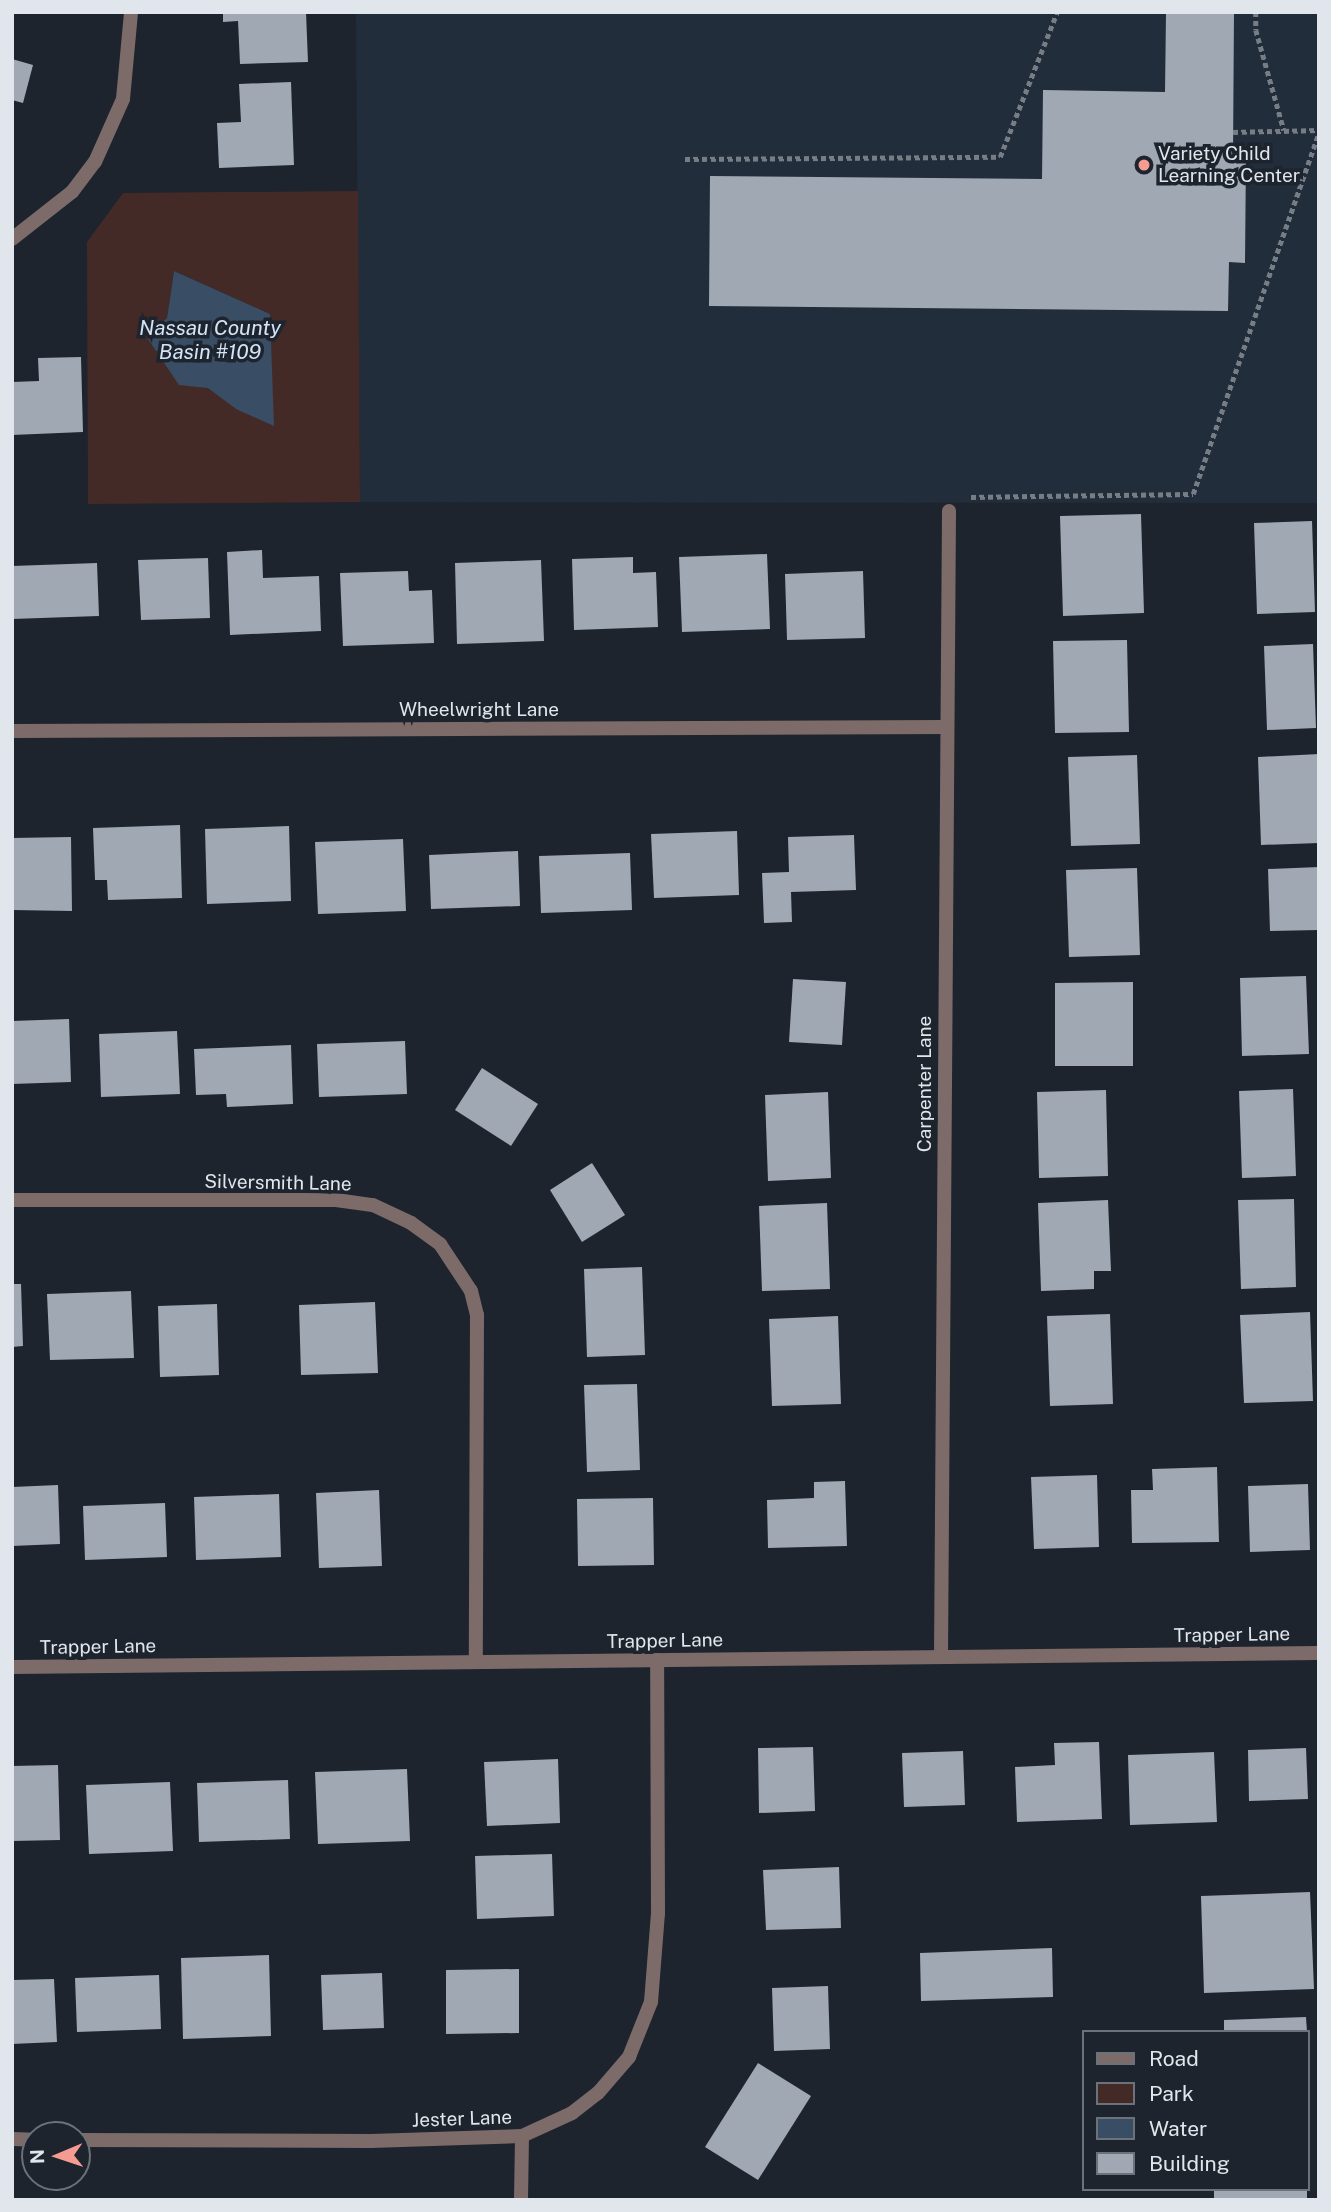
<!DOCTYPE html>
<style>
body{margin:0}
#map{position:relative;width:1331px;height:2212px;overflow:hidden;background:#1d242d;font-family:"Public Sans",sans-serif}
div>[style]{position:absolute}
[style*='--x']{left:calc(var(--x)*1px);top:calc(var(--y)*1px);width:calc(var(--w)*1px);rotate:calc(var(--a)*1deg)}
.built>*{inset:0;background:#222d3b}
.green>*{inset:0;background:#442a27}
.water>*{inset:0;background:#394d65}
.building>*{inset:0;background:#9fa8b3}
.path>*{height:4.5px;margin-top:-2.25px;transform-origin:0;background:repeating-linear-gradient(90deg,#777d85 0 5px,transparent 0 8.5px)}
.street>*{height:14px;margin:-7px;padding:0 7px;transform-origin:7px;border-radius:7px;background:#7c6b69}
.dots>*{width:19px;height:19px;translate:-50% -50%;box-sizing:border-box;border:4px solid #1d242d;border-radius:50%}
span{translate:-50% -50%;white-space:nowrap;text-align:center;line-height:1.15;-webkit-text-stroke:7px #1d242d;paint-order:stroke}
.poi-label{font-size:19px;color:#e1e6ec}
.left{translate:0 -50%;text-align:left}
.street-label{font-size:19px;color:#e1e6ec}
.water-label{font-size:21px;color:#d4e4f7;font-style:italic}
.frame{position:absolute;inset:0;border:14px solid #e1e6ec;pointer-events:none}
.legend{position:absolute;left:1082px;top:2030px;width:228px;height:161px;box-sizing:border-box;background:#1d242d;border:2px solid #6b7279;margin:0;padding:9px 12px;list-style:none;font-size:21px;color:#e1e6ec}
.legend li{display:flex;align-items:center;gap:14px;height:35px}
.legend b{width:35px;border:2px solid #6b7279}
.north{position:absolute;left:21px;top:2121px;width:70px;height:70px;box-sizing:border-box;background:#1d242d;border:2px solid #6b7279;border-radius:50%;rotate:268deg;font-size:19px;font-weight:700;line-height:28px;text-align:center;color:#e1e6ec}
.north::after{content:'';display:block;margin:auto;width:24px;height:32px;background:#f59c92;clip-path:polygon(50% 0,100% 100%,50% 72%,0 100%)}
</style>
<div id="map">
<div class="built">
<i style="clip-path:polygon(356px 12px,1319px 12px,1319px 503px,360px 502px)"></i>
</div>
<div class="green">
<i style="clip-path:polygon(evenodd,358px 191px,360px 502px,88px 504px,87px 242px,123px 193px,358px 191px,174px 271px,270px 314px,271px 349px,236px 409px,146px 336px,167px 318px,174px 271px)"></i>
</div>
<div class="water">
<i style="clip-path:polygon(174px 271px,270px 314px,274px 426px,236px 409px,208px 388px,179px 385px,146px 336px,167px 318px)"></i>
</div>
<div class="building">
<i style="clip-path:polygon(223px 12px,306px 12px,308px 62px,240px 64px,238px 21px,223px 22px)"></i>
<i style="clip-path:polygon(1166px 12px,1234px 12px,1233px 155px,1246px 155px,1245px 263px,1229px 262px,1228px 311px,709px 306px,710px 176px,1042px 179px,1043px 90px,1165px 92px)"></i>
<i style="clip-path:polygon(12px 59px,33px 65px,23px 103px,12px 100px)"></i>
<i style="clip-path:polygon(291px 82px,294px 165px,219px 168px,217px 123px,241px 122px,239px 84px)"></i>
<i style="clip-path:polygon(81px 357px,83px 432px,12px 435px,12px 382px,39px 381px,38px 358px)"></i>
<i style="clip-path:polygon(1141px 514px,1144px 613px,1063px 616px,1060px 516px)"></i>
<i style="clip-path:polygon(1312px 521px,1315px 612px,1257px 614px,1254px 523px)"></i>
<i style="clip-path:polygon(262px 550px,263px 578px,319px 576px,321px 631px,230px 635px,227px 552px)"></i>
<i style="clip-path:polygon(767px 554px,770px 629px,682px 632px,679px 557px)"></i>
<i style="clip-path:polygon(633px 557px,633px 573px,656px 572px,658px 627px,574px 630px,572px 559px)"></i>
<i style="clip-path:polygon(208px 558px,210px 618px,141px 620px,138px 560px)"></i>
<i style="clip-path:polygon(541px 560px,544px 641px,457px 644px,455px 563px)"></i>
<i style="clip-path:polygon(97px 563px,99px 616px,12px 619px,12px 566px)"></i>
<i style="clip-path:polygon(408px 571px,409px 591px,432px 590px,434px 643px,343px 646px,340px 573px)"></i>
<i style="clip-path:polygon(863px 571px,865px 638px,787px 640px,785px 574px)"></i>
<i style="clip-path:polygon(1127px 640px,1129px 732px,1055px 733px,1053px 641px)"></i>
<i style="clip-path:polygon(1313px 644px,1316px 728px,1267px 730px,1264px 646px)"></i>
<i style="clip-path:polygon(1319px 754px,1319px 843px,1261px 845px,1258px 757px)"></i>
<i style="clip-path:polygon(1137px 755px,1140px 844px,1071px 846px,1068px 757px)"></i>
<i style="clip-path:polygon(180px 825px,182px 898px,108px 900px,107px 880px,95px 880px,93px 828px)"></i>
<i style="clip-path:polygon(289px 826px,291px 901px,207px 904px,205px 829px)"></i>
<i style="clip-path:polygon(737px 831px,739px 895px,654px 898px,651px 834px)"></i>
<i style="clip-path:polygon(854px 835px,856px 890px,791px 892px,792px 922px,764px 923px,762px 873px,789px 872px,788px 837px)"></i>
<i style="clip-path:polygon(71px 837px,72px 911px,12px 910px,12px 838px)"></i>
<i style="clip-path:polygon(403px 839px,406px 911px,318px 914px,315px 842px)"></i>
<i style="clip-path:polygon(518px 851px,520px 906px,431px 909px,429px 855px)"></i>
<i style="clip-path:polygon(630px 853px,632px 910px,541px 913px,539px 856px)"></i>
<i style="clip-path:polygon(1319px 867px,1319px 930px,1270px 931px,1268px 869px)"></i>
<i style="clip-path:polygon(1137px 868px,1140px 955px,1069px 957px,1066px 870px)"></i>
<i style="clip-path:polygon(1306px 976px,1309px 1054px,1242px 1056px,1240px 978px)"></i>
<i style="clip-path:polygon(793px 979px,846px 982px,842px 1045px,789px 1042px)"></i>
<i style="clip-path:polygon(1133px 982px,1133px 1066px,1055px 1066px,1055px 983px)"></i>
<i style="clip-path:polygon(69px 1019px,71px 1082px,12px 1084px,12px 1021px)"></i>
<i style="clip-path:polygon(177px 1031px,180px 1094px,101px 1097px,99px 1034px)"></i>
<i style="clip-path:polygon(405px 1041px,407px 1094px,319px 1097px,317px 1044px)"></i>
<i style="clip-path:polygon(291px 1045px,293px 1104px,227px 1107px,226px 1094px,196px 1095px,194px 1049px)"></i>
<i style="clip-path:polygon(482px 1068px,538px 1104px,511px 1146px,455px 1110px)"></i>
<i style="clip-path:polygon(1293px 1089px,1296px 1176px,1242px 1178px,1239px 1091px)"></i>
<i style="clip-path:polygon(1106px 1090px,1108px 1176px,1039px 1178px,1037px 1092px)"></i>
<i style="clip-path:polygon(828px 1092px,831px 1178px,768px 1181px,765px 1095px)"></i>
<i style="clip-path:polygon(592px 1163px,625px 1215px,582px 1242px,550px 1190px)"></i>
<i style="clip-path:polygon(1294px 1199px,1296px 1287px,1241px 1289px,1238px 1200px)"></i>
<i style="clip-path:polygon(1108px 1200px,1111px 1271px,1094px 1271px,1094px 1289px,1041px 1291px,1038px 1203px)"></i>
<i style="clip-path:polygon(827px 1203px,830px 1289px,762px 1291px,759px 1206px)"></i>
<i style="clip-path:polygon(642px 1267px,645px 1355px,587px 1357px,584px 1269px)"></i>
<i style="clip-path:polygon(12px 1284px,21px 1284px,23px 1346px,12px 1347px)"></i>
<i style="clip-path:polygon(131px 1291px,134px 1358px,50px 1360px,47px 1294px)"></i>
<i style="clip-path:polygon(375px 1302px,378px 1373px,301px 1375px,299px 1305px)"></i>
<i style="clip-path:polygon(217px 1304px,219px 1375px,160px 1377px,158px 1306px)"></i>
<i style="clip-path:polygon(1310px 1312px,1313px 1401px,1244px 1403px,1240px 1315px)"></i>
<i style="clip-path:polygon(1110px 1314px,1113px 1404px,1050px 1406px,1047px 1316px)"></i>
<i style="clip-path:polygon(838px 1316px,841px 1404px,772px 1406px,769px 1319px)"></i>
<i style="clip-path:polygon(637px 1384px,640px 1470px,587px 1472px,584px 1385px)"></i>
<i style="clip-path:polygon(1217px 1467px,1219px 1542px,1132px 1543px,1131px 1490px,1153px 1490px,1152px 1469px)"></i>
<i style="clip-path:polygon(1097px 1475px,1099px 1547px,1034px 1549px,1031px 1477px)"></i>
<i style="clip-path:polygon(845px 1481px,847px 1546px,768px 1548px,767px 1500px,814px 1498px,814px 1482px)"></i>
<i style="clip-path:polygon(1308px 1484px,1310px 1550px,1250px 1552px,1248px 1486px)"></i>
<i style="clip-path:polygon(58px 1485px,60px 1544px,12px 1546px,12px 1487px)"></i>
<i style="clip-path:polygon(379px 1490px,382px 1566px,319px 1568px,316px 1493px)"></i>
<i style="clip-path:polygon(279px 1494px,281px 1557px,196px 1560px,194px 1497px)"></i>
<i style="clip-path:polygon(653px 1498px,654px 1565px,578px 1566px,577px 1499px)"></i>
<i style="clip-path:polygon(165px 1503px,167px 1557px,85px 1560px,83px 1506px)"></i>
<i style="clip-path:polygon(1099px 1742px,1102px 1819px,1017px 1822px,1015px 1767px,1055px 1765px,1054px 1743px)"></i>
<i style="clip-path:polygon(813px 1747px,815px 1811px,759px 1813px,758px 1748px)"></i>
<i style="clip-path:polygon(1306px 1748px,1308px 1799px,1249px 1801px,1248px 1750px)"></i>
<i style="clip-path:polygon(963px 1751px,965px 1805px,904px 1807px,902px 1753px)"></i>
<i style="clip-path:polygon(1214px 1752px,1217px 1822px,1130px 1825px,1128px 1755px)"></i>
<i style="clip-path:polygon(558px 1759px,560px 1823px,487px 1826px,484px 1762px)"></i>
<i style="clip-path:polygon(58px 1765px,60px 1840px,12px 1841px,12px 1766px)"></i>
<i style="clip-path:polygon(407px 1769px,410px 1841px,318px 1844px,315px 1772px)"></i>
<i style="clip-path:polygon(288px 1780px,290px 1839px,199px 1842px,197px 1783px)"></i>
<i style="clip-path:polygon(170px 1782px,173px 1851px,89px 1854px,86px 1785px)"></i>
<i style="clip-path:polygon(552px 1854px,554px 1916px,477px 1919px,475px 1856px)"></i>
<i style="clip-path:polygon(839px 1867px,841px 1928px,766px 1930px,763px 1870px)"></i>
<i style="clip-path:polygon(1310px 1892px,1314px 1989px,1204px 1993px,1201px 1896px)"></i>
<i style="clip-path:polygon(1052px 1948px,1053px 1997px,921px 2001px,920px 1953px)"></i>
<i style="clip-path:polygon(269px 1955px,271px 2036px,183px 2039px,181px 1958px)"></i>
<i style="clip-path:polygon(519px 1969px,519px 2033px,446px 2034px,446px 1970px)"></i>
<i style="clip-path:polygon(382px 1973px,384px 2028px,323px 2030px,321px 1975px)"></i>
<i style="clip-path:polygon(159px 1975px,161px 2029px,77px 2032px,75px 1978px)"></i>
<i style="clip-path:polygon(54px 1979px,57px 2042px,12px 2044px,12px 1980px)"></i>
<i style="clip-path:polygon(828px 1986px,830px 2049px,774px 2051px,772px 1988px)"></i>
<i style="clip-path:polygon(1306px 2017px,1307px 2032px,1224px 2032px,1224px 2020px)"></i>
<i style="clip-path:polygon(758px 2063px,811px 2096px,758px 2180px,705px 2147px)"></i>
<i style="clip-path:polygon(1214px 2189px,1307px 2189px,1307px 2200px,1214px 2200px)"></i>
</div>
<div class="path">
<i style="--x:1256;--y:12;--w:18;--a:90"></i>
<i style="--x:1256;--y:30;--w:104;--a:74.4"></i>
<i style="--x:1233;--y:132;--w:86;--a:-1.3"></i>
<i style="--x:685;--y:159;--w:315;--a:-0.4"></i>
<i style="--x:1000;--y:157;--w:156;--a:-68.5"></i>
<i style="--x:971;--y:497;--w:222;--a:-0.8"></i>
<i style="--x:1193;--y:494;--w:382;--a:-70.8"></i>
</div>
<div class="street">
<i style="--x:12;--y:239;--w:76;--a:-38.1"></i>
<i style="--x:72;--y:192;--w:38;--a:-53"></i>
<i style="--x:95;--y:162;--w:69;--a:-66"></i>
<i style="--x:123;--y:99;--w:87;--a:-84.7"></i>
<i style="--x:12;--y:731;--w:935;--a:-0.25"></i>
<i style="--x:12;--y:1200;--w:324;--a:0"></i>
<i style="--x:336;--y:1200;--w:37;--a:8"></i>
<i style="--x:373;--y:1205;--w:42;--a:25.3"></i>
<i style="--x:411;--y:1223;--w:36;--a:36"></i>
<i style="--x:440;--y:1244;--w:56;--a:56.6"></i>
<i style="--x:471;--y:1291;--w:25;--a:76"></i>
<i style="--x:477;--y:1315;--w:347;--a:90.2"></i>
<i style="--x:941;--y:1657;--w:1146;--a:-89.6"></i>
<i style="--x:12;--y:1667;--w:1307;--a:-0.61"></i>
<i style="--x:12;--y:2139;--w:23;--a:2"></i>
<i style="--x:77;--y:2140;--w:294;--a:0.2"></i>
<i style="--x:371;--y:2141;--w:151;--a:-1.9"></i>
<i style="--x:522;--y:2136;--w:55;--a:-24.7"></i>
<i style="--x:572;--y:2113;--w:33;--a:-38"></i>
<i style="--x:598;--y:2093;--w:48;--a:-49.3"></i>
<i style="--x:629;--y:2057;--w:59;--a:-68.2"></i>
<i style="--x:651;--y:2002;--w:89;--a:-85.5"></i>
<i style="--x:658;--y:1913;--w:253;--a:-90.2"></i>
<i style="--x:521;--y:2200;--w:64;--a:-89.1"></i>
</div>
<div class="dots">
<i style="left:1144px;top:165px;background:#f59c92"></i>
</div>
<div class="poi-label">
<span class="left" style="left:1158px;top:165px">Variety Child<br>Learning Center</span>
</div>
<div class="street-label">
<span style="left:479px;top:710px">Wheelwright Lane</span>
<span style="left:925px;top:1084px;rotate:-90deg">Carpenter Lane</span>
<span style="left:278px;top:1183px;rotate:1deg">Silversmith Lane</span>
<span style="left:1232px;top:1635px;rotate:-1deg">Trapper Lane</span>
<span style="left:665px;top:1641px;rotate:-1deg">Trapper Lane</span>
<span style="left:98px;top:1647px;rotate:-1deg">Trapper Lane</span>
<span style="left:462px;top:2119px;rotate:-2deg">Jester Lane</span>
</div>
<div class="water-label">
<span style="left:210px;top:340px">Nassau County<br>Basin #109</span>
</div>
<div class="frame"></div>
<ul class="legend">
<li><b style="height:9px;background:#7c6b69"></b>Road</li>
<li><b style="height:19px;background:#442a27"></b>Park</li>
<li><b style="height:19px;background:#394d65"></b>Water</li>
<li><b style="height:19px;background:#9fa8b3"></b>Building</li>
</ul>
<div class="north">N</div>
</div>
